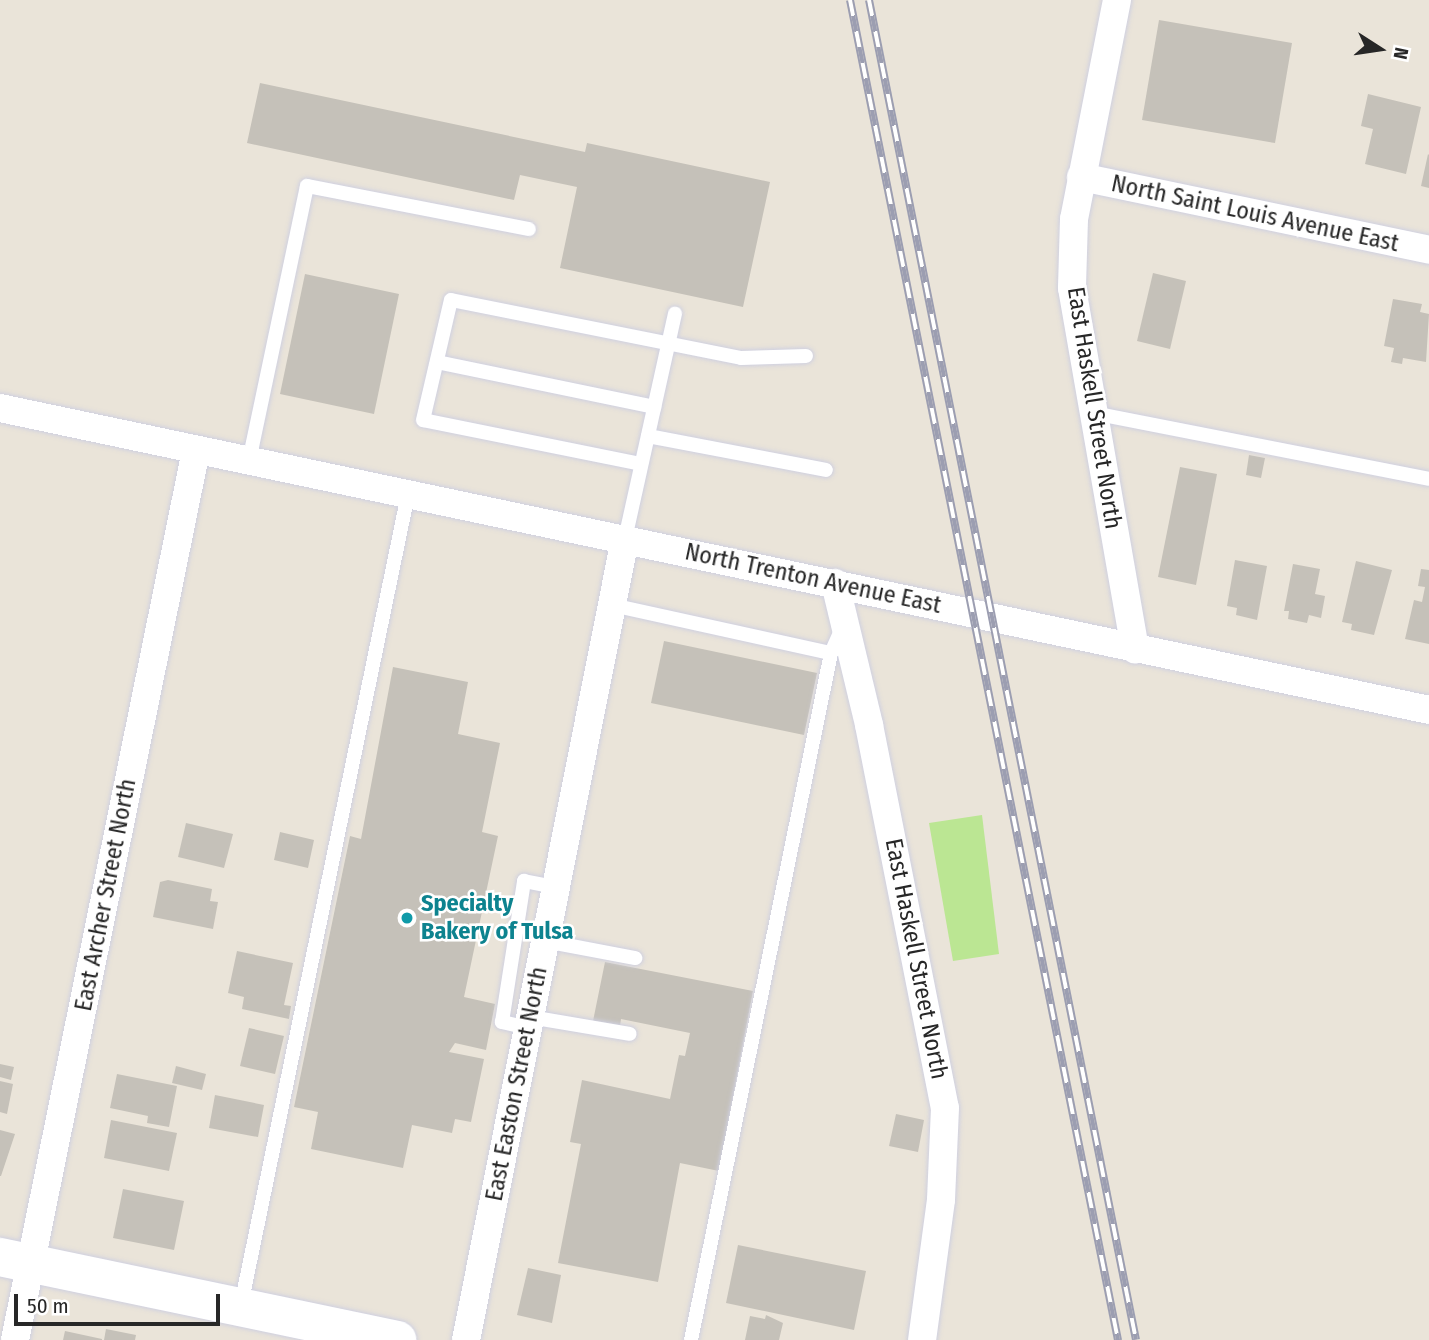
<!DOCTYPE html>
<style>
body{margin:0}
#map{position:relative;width:1429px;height:1340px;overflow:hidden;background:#eae4d9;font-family:"Fira Sans Condensed",sans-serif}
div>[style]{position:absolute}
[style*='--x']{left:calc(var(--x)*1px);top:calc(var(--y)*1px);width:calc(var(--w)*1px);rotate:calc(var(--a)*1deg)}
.pitch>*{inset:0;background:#bbe693}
.building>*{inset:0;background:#c5c1b9}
.roads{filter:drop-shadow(0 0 2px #cfd0e0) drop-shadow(0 0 2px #cfd0e0)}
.lane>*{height:14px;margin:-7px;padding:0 7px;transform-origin:7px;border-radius:7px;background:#fff}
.street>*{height:28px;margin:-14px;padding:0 14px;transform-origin:14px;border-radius:14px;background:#fff}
.secondary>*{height:38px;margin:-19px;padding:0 19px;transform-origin:19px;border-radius:19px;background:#fff}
.rail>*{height:8px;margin-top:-4px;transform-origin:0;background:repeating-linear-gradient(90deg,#fff 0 16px,#9c9eb1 0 32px);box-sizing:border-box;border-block:2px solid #9c9eb1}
.dots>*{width:19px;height:19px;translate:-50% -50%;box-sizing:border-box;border:4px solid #fff;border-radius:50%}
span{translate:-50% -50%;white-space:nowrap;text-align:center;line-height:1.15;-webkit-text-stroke:5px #fff;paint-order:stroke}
.street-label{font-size:24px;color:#272727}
.culture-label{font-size:24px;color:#0d838f;font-weight:700}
.left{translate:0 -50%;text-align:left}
.north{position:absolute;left:1345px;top:14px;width:70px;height:70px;-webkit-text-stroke:5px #fff;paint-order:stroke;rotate:102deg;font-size:19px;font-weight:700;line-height:28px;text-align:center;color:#272727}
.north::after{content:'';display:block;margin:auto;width:24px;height:32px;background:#272727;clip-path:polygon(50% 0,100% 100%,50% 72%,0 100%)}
.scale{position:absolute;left:14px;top:1294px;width:206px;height:32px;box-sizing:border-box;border:4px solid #272727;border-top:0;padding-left:9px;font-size:21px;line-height:24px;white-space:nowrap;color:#272727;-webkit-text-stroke:5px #fff;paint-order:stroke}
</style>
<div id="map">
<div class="pitch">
<i style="clip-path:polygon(982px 815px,999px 954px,953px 961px,929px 823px)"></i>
</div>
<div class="building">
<i style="clip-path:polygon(1159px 20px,1292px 43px,1275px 143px,1142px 120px)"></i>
<i style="clip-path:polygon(260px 83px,585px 152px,587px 143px,770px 182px,743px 307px,560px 268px,577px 187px,520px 175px,514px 200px,247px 143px)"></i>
<i style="clip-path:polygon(1368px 94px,1421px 107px,1406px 174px,1365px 164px,1373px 129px,1361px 126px)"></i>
<i style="clip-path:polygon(1428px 154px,1429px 155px,1429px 188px,1421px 186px)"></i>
<i style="clip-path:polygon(1153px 273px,1186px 281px,1170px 349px,1137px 341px)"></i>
<i style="clip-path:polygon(305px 274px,399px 294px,374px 414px,280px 394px)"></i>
<i style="clip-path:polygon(1393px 299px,1422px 304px,1420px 312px,1429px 314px,1426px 362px,1403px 358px,1402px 364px,1391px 362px,1394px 348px,1384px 346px)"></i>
<i style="clip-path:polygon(1249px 455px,1265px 458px,1261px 478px,1246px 475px)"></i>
<i style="clip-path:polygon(1180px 467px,1217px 474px,1196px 585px,1158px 577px)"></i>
<i style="clip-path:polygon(1235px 560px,1267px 566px,1257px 620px,1236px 615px,1237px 608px,1227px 606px)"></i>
<i style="clip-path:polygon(1356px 561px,1392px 570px,1374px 635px,1351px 630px,1352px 624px,1342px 622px)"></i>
<i style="clip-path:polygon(1293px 564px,1320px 569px,1315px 594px,1325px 596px,1321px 618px,1309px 615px,1307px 623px,1288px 619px,1289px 611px,1284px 611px)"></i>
<i style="clip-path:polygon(1421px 569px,1429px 570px,1429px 644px,1405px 639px,1414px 600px,1422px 602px,1425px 587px,1418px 586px)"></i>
<i style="clip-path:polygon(664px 641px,817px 673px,804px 735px,651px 703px)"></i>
<i style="clip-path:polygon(393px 667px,468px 682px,458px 734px,500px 743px,482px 832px,498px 836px,464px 997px,495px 1004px,486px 1050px,455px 1043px,449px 1052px,484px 1059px,471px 1122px,455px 1119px,452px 1133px,412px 1125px,403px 1168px,311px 1149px,318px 1112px,294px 1107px,350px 836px,361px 839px)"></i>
<i style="clip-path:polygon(186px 823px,233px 834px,224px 868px,178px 857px)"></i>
<i style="clip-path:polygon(280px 832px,314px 840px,308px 868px,274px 860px)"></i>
<i style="clip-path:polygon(168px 880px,212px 889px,210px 901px,218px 902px,213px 929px,153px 917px,160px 882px)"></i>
<i style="clip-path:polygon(237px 951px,293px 963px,284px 1005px,291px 1006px,289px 1019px,242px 1009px,244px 997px,228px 993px)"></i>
<i style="clip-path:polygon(605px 962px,753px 991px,719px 1171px,680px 1163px,658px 1282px,558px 1263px,581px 1144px,570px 1142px,582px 1080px,670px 1099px,679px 1055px,685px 1056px,690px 1033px,621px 1019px,620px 1026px,593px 1021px)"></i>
<i style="clip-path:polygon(249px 1028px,284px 1036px,275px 1074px,240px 1066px)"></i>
<i style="clip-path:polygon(0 1064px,14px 1067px,11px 1080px,0 1077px)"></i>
<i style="clip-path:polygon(176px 1066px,206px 1074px,202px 1090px,172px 1083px)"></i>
<i style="clip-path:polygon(117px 1074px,177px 1086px,169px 1127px,147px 1123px,148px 1116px,110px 1108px)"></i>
<i style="clip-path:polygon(0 1081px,13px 1084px,7px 1114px,0 1112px)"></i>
<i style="clip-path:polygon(215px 1095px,264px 1105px,258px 1137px,209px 1128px)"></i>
<i style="clip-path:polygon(896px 1114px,924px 1120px,918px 1152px,889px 1146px)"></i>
<i style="clip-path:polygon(111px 1120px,177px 1133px,169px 1171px,104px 1158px)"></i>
<i style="clip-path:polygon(0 1130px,15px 1134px,1px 1176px,0 1176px)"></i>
<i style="clip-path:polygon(123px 1189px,184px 1201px,174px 1250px,113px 1238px)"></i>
<i style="clip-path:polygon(738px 1245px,866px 1271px,854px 1330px,726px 1303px)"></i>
<i style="clip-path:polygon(528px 1268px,561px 1275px,552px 1323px,517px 1315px)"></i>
<i style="clip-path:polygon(766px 1315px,783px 1323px,779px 1340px,745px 1340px,750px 1316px,765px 1319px)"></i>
<i style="clip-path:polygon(106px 1329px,136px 1335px,135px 1340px,104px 1340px)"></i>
<i style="clip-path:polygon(65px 1331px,102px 1339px,102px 1340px,63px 1340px)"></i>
</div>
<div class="roads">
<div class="lane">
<i style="--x:437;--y:362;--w:222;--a:11.7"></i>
<i style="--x:1093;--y:413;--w:342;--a:11.1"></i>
<i style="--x:648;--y:436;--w:181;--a:10.8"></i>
<i style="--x:249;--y:461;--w:281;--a:-78.1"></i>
<i style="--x:307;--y:186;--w:226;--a:11"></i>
<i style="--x:641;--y:464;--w:222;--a:-168.6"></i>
<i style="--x:423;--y:420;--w:123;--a:-76.9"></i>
<i style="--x:451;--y:300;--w:296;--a:11.3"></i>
<i style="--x:741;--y:358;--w:65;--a:-1.8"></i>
<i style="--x:625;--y:539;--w:231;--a:-77.5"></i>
<i style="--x:612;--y:605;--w:224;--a:12.4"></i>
<i style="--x:545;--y:941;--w:92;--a:10.7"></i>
<i style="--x:530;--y:1017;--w:101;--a:9.6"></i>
<i style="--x:528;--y:1028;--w:27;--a:-167"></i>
<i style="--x:502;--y:1022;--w:143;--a:-81.1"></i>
<i style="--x:524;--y:881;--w:33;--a:11"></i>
<i style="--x:241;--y:1305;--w:828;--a:-78.36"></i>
<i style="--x:691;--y:1340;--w:701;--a:-78.48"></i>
<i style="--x:831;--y:653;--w:30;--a:-66"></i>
</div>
<div class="street">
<i style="--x:1117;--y:0;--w:223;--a:101.1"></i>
<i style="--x:1074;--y:219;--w:69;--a:91.7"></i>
<i style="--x:1072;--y:288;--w:367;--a:80.1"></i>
<i style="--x:1081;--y:177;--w:356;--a:11.8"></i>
<i style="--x:0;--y:408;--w:1461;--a:11.93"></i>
<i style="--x:835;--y:583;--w:146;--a:76.5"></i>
<i style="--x:869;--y:725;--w:390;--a:78.8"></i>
<i style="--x:945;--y:1108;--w:92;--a:92.5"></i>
<i style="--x:941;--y:1200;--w:141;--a:97.7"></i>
<i style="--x:15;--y:1340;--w:908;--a:-78.5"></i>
<i style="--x:466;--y:1340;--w:817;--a:-78.77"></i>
</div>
<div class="secondary">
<i style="--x:0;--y:1257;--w:406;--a:11.8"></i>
</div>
</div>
<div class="rail">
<i style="--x:850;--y:0;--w:1367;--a:78.69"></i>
<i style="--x:869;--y:0;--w:1366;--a:78.73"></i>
</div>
<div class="dots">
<i style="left:407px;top:918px;background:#0f9aa8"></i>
</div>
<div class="street-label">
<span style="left:1255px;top:214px;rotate:12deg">North Saint Louis Avenue East</span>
<span style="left:1094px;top:408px;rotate:81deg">East Haskell Street North</span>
<span style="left:813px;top:579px;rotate:12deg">North Trenton Avenue East</span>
<span style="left:106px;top:895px;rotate:-79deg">East Archer Street North</span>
<span style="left:916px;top:959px;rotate:79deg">East Haskell Street North</span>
<span style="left:517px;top:1084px;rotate:-79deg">East Easton Street North</span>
</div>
<div class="culture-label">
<span class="left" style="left:421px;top:918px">Specialty<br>Bakery of Tulsa</span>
</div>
<div class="north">N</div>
<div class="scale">50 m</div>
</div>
